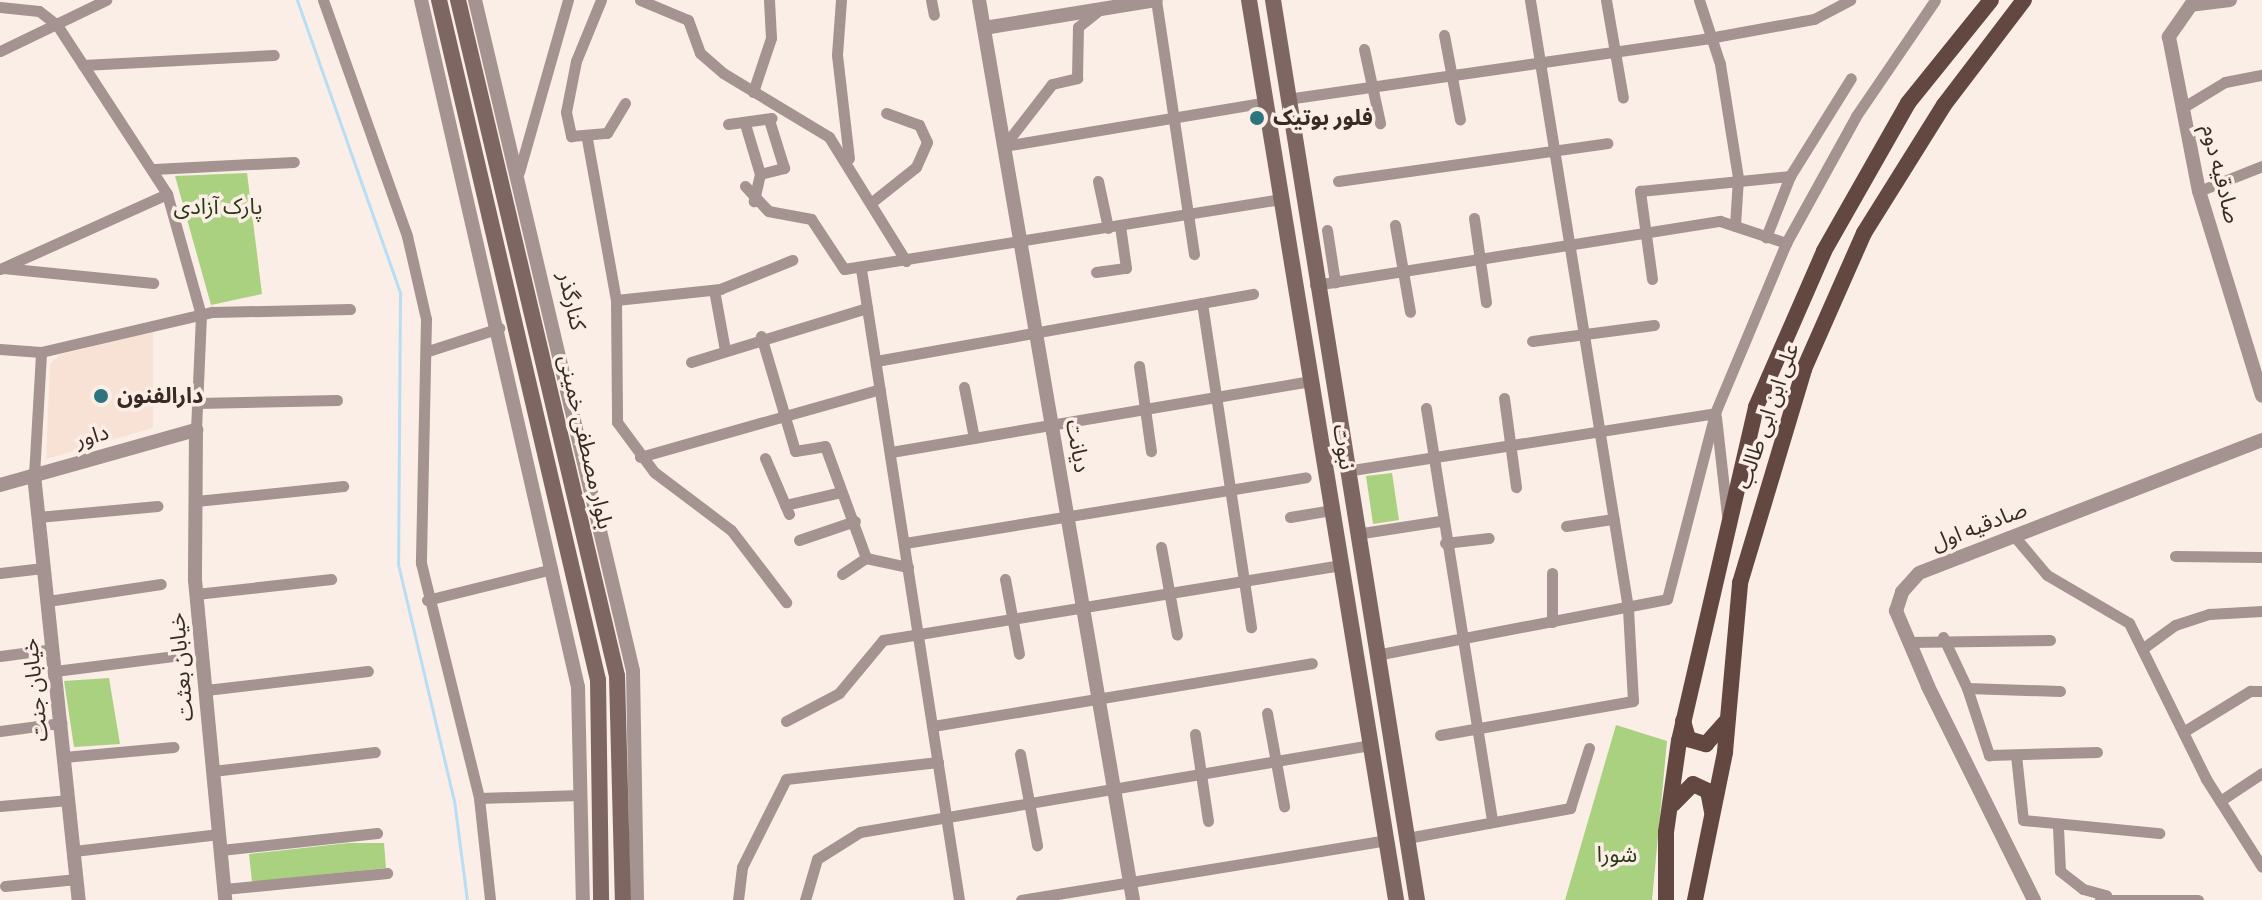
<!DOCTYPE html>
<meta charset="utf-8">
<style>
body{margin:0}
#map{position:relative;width:2262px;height:900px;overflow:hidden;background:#fbeee6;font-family:Manrope,"Noto Sans Arabic",sans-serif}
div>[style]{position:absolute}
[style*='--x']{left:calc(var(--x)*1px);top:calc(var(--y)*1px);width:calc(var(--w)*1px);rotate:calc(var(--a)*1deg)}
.education>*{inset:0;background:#f8e2d5}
.green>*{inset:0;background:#a9d180}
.stream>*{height:3px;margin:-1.5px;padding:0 1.5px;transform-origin:1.5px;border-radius:1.5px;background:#b7def5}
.minor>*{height:11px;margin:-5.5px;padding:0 5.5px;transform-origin:5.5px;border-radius:5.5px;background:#a49390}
.tertiary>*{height:14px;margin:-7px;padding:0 7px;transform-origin:7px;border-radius:7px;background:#a49390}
.secondary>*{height:16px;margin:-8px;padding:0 8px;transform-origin:8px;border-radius:8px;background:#7e6762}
.primary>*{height:16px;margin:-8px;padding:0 8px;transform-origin:8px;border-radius:8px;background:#634842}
.dots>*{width:22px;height:22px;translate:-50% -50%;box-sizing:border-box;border:4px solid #fbeee6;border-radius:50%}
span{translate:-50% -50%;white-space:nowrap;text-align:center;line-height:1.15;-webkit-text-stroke:7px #fbeee6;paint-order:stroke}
.poi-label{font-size:22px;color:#372b23;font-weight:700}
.left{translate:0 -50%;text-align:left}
.street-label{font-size:22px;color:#372b23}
.park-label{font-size:22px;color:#283a14}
</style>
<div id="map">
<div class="education">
<i style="clip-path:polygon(153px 331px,153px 428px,46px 459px,50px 364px,59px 355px)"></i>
</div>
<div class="green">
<i style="clip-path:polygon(247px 173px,262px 294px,211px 305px,175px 176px)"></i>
<i style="clip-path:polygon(1392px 473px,1399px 520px,1373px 524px,1366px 476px)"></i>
<i style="clip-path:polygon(109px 678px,120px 744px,74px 747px,64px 681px)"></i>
<i style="clip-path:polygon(1616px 725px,1667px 741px,1652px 900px,1565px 900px)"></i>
<i style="clip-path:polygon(348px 843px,384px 843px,386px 868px,252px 882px,249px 854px)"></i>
</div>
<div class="stream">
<i style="--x:297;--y:0;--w:311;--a:70.6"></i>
<i style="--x:400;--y:293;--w:271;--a:90.4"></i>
<i style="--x:398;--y:564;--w:243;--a:76.7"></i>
<i style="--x:454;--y:800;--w:101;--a:82.6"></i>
</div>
<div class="minor">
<i style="--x:323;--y:0;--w:251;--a:70.4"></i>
<i style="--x:407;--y:236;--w:85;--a:77.1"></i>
<i style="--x:426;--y:319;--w:244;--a:91.2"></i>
<i style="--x:421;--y:563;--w:242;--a:76.1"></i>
<i style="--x:479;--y:798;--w:103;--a:83.8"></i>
<i style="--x:601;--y:0;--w:66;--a:112.3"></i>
<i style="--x:576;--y:61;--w:52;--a:101.1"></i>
<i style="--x:566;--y:112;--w:25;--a:78"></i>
<i style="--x:571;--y:136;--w:36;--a:-5"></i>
<i style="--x:607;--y:133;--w:35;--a:-59"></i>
<i style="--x:640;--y:0;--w:52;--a:22.6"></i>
<i style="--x:688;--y:20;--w:35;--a:70"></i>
<i style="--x:700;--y:53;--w:30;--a:41"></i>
<i style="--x:723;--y:73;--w:124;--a:31.1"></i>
<i style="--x:829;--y:137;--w:146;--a:58.2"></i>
<i style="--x:841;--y:0;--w:55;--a:94.2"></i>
<i style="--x:837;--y:55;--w:104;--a:83.4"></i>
<i style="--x:931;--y:0;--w:15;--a:79"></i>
<i style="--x:1156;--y:0;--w:257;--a:81.5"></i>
<i style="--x:1606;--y:0;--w:99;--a:80.2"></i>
<i style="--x:1699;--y:0;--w:67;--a:71.8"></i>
<i style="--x:1720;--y:64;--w:115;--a:81"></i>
<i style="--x:1738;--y:178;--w:48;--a:93.6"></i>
<i style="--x:0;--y:7;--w:39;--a:6"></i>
<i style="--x:39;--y:11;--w:23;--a:38"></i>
<i style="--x:57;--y:25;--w:202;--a:56.9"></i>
<i style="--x:167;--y:194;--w:126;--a:74.3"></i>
<i style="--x:201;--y:315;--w:115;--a:92.5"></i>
<i style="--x:1444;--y:35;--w:86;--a:79.3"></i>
<i style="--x:1364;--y:49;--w:76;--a:77.8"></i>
<i style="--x:0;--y:51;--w:118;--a:-25.7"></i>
<i style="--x:83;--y:65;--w:191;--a:-3"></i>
<i style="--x:753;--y:92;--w:57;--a:-71.6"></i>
<i style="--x:771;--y:38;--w:38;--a:-93"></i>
<i style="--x:1287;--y:99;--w:426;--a:-8.2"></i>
<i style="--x:1709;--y:38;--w:107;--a:-10.3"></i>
<i style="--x:1814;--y:19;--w:41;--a:-27.8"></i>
<i style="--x:2182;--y:108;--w:50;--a:-31.2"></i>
<i style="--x:2225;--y:82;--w:38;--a:-11"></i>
<i style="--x:728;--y:124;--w:44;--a:-7.8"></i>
<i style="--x:745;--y:124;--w:52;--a:73.3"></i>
<i style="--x:760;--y:174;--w:28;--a:103"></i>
<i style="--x:587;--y:139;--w:164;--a:79.8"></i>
<i style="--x:616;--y:300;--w:122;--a:89.5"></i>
<i style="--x:617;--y:422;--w:62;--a:53.5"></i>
<i style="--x:654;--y:472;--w:96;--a:37"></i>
<i style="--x:731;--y:530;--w:91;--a:52.6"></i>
<i style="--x:1004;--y:146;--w:266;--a:-9.5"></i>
<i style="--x:1004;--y:146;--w:78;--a:-52.3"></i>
<i style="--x:1052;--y:84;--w:26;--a:-13"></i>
<i style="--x:1077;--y:78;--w:51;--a:-88.9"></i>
<i style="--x:1078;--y:27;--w:28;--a:-39"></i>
<i style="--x:154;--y:169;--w:140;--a:-2.9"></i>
<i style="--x:519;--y:172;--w:179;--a:-74.1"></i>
<i style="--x:760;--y:174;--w:25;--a:-14"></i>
<i style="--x:784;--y:168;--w:47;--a:-107.3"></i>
<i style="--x:1790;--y:176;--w:115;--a:-58.1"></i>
<i style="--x:1098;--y:181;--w:48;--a:78"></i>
<i style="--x:1338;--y:181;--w:272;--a:-8"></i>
<i style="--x:745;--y:186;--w:34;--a:47"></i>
<i style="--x:768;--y:211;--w:44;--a:10.5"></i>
<i style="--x:811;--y:219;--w:60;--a:56.6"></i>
<i style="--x:844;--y:269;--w:444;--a:-9.1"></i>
<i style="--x:2199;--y:191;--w:68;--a:-21.6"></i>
<i style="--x:872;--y:202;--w:56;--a:-38.5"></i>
<i style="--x:916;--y:167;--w:27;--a:-66"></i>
<i style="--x:927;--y:142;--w:19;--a:-115"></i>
<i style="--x:919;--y:125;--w:35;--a:-160"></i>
<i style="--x:1474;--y:218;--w:85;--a:81.9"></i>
<i style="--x:1395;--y:225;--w:88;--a:80.2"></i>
<i style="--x:1327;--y:230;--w:53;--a:81.3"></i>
<i style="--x:3;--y:268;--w:151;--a:5.7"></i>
<i style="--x:0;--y:269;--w:183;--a:-24.2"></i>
<i style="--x:861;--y:269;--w:639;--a:81.17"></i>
<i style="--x:1096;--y:272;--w:30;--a:-8"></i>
<i style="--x:1126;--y:268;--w:42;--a:-98.1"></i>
<i style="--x:1652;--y:279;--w:89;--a:-97.8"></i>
<i style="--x:1640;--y:191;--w:151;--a:-5.7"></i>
<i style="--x:1790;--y:176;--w:66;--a:111.5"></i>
<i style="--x:1315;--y:285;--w:410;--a:-9"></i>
<i style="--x:1720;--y:221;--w:70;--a:18.4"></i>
<i style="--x:714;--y:290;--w:61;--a:79.6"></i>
<i style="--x:616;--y:300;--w:105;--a:-6"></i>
<i style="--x:720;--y:289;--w:78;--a:-21.9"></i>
<i style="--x:1202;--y:303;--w:328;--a:81.4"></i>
<i style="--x:761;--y:336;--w:120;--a:73.5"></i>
<i style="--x:795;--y:451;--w:30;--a:-9"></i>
<i style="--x:825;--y:446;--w:119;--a:69.9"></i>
<i style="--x:866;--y:558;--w:43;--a:12.1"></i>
<i style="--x:1532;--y:341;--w:123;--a:-7.5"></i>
<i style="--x:0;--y:349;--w:41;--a:4.2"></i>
<i style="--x:41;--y:352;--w:176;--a:-13.2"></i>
<i style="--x:212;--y:312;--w:138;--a:-1.2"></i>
<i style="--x:428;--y:351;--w:75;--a:-17.9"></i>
<i style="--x:876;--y:361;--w:383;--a:-10.1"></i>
<i style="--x:691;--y:362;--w:184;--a:-17.1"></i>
<i style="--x:1139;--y:366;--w:86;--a:82"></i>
<i style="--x:964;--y:387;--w:52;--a:78.9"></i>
<i style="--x:1504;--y:398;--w:90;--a:82.3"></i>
<i style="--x:198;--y:403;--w:139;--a:-1.2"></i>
<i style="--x:1426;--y:408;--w:419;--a:80.9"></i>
<i style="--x:1716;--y:417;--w:99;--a:83.6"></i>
<i style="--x:891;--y:452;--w:427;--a:-9.6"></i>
<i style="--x:640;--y:457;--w:249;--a:-15.8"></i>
<i style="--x:765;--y:458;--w:61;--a:66.8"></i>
<i style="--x:1346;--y:471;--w:374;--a:-8.9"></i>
<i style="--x:34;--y:475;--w:123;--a:-86.7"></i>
<i style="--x:196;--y:501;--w:148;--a:-5.8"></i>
<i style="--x:785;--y:505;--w:57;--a:-13.1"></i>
<i style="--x:38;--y:517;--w:120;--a:-5.3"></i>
<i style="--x:1290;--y:517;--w:43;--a:-9.5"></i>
<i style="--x:1566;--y:526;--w:48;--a:-8.5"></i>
<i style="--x:1356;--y:534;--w:85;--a:-8.8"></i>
<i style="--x:2014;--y:536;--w:51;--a:49.8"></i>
<i style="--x:2047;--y:575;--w:95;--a:30.3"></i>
<i style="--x:2129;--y:623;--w:174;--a:63.7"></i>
<i style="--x:2206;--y:779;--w:104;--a:57.5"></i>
<i style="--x:799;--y:540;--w:59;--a:-18.7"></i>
<i style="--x:905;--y:543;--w:406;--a:-9.3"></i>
<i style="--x:1445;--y:543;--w:44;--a:-6.5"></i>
<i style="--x:1161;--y:547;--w:89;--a:79.7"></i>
<i style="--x:2175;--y:556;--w:87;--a:0.7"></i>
<i style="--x:0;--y:573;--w:43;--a:-6.6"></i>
<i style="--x:1552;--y:573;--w:49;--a:90"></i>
<i style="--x:842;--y:574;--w:29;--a:-34"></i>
<i style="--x:1005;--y:579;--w:76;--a:79.4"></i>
<i style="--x:196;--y:594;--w:136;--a:-6.3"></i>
<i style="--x:427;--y:600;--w:129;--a:-13.9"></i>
<i style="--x:48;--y:601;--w:114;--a:-8.6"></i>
<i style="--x:1943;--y:637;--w:56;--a:64.8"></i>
<i style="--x:1909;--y:642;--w:141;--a:-0.8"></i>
<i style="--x:2142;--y:649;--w:41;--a:-36"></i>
<i style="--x:2175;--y:625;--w:36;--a:-18"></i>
<i style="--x:2209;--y:614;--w:53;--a:-3.2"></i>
<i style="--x:1376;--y:655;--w:296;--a:-10.9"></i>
<i style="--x:1667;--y:599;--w:192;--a:-75.5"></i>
<i style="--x:1715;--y:413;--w:184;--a:-67.3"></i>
<i style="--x:1786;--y:243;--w:145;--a:-61.1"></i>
<i style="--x:1856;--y:116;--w:140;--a:-55.7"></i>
<i style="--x:0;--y:656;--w:53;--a:-7.5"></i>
<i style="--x:55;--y:671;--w:119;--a:-7.2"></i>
<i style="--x:206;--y:690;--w:163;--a:-6.7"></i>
<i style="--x:2060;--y:691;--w:93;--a:-178.2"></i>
<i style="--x:1967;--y:688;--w:71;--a:71.8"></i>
<i style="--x:1989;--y:755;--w:108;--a:-1.6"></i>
<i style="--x:1267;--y:713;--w:95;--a:79.6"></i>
<i style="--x:786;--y:721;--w:60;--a:-27.8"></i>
<i style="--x:839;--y:693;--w:69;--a:-50.3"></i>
<i style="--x:883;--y:640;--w:464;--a:-9.3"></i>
<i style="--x:933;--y:726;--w:384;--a:-9.4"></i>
<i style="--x:0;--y:731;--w:62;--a:-7.5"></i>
<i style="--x:2183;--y:732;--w:79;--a:-31.5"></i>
<i style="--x:2250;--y:691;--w:12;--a:0"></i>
<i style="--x:1195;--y:734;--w:88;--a:81.5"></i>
<i style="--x:1440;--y:735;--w:196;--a:-10"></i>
<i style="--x:1633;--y:701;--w:93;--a:-93.1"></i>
<i style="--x:1628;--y:608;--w:616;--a:-99.16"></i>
<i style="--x:1020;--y:754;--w:93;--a:79.4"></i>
<i style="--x:2016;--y:755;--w:65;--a:83.9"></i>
<i style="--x:2023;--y:820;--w:137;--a:5.5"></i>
<i style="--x:64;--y:757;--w:110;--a:-5.2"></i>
<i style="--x:213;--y:771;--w:163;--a:-6.7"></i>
<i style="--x:479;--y:798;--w:102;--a:-1.7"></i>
<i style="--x:2220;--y:801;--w:50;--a:-33.7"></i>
<i style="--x:0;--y:806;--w:69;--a:-5"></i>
<i style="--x:2058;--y:827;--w:44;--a:87.4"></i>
<i style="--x:2060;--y:871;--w:29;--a:38"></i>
<i style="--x:2083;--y:889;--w:24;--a:15"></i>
<i style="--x:1407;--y:838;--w:166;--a:-10.4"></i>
<i style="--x:1570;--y:808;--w:63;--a:-72.4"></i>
<i style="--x:221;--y:850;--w:157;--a:-6.2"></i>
<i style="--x:74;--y:851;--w:146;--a:-6.7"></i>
<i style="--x:5;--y:886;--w:72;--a:-5.6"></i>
<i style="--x:224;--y:889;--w:164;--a:-5.6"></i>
<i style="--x:738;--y:900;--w:33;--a:-83"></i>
<i style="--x:742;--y:867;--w:98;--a:-63.4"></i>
<i style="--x:786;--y:779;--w:153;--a:-6.4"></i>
<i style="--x:805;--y:900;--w:43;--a:-73.7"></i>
<i style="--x:817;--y:859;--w:51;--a:-32.1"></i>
<i style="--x:860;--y:832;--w:517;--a:-9.68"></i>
<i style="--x:1021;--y:900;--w:371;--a:-9.3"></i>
<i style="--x:2100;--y:900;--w:98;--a:0"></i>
</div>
<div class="tertiary">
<i style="--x:421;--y:0;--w:705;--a:77.13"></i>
<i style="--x:578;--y:687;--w:213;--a:88.7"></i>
<i style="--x:475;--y:0;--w:689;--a:76.75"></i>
<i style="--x:633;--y:671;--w:229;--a:89"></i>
<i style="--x:979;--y:0;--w:913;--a:80.29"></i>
<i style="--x:2230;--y:0;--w:39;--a:173"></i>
<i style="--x:2191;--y:5;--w:39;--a:125"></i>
<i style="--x:2169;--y:37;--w:157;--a:79"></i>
<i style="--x:2199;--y:191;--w:214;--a:72.9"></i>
<i style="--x:984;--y:28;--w:174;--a:-9.2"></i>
<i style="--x:34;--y:475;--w:427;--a:84"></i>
<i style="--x:0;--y:485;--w:204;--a:-15.7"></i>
<i style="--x:196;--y:430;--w:150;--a:90.4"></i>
<i style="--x:195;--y:580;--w:321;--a:84.6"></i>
<i style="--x:2034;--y:900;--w:239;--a:-116.4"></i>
<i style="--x:1928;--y:686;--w:82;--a:-113.1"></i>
<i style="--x:1896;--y:611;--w:20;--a:-72"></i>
<i style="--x:1902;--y:592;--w:25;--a:-48"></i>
<i style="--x:1919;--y:573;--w:368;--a:-21.2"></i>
</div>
<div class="secondary">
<i style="--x:439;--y:0;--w:698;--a:76.84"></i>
<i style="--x:598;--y:680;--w:220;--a:89.2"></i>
<i style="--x:458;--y:0;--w:694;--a:76.76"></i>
<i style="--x:617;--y:676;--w:224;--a:88.5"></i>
<i style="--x:1249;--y:0;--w:912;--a:80.72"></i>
<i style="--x:1273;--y:0;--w:911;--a:80.91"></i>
</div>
<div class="primary">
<i style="--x:1683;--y:721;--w:19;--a:74"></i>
<i style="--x:1688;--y:739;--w:19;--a:16"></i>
<i style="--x:1706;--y:744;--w:30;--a:-48"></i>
<i style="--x:1673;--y:804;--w:28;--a:-45"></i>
<i style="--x:1693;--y:784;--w:17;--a:25"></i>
<i style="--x:1708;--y:791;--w:21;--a:79"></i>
<i style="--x:1666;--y:900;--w:68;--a:-90"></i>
<i style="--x:1666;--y:832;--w:92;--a:-81.9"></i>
<i style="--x:1679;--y:741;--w:343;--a:-77"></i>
<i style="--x:1756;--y:407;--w:170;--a:-66.4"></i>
<i style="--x:1824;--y:251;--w:170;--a:-60.4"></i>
<i style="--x:1908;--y:103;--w:132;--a:-51.1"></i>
<i style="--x:1695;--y:900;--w:151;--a:-78.5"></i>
<i style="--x:1725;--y:752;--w:170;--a:-84.9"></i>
<i style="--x:1740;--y:583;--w:223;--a:-73.3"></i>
<i style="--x:1804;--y:369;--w:149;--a:-66.2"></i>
<i style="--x:1864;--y:233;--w:151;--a:-58"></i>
<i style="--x:1944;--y:105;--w:132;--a:-52.7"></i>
</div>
<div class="dots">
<i style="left:1257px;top:118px;background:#2d757e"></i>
<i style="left:101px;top:396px;background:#2d757e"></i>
</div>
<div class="poi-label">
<span class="left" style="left:1273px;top:118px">فلور بوتیک</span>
<span class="left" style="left:117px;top:396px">دارالفنون</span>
</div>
<div class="street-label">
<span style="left:2221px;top:174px;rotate:76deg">صادقیه دوم</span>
<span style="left:572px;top:301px;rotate:77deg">کنارگذر</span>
<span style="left:1767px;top:416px;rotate:-71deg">علی ابن ابی طالب</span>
<span style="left:92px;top:436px;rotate:-16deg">داور</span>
<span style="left:586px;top:442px;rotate:77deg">بلوار مصطفی خمینی</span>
<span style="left:1078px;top:446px;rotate:80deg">دیانت</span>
<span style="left:1344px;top:447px;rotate:81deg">نبوت</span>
<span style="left:1979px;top:526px;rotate:-21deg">صادقیه اول</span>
<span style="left:181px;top:667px;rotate:-95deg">خیابان بعثت</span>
<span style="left:35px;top:690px;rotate:-96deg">خیابان جنت</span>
</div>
<div class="park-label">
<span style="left:218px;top:207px">پارک آزادی</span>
<span style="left:1617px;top:855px">شورا</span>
</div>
</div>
